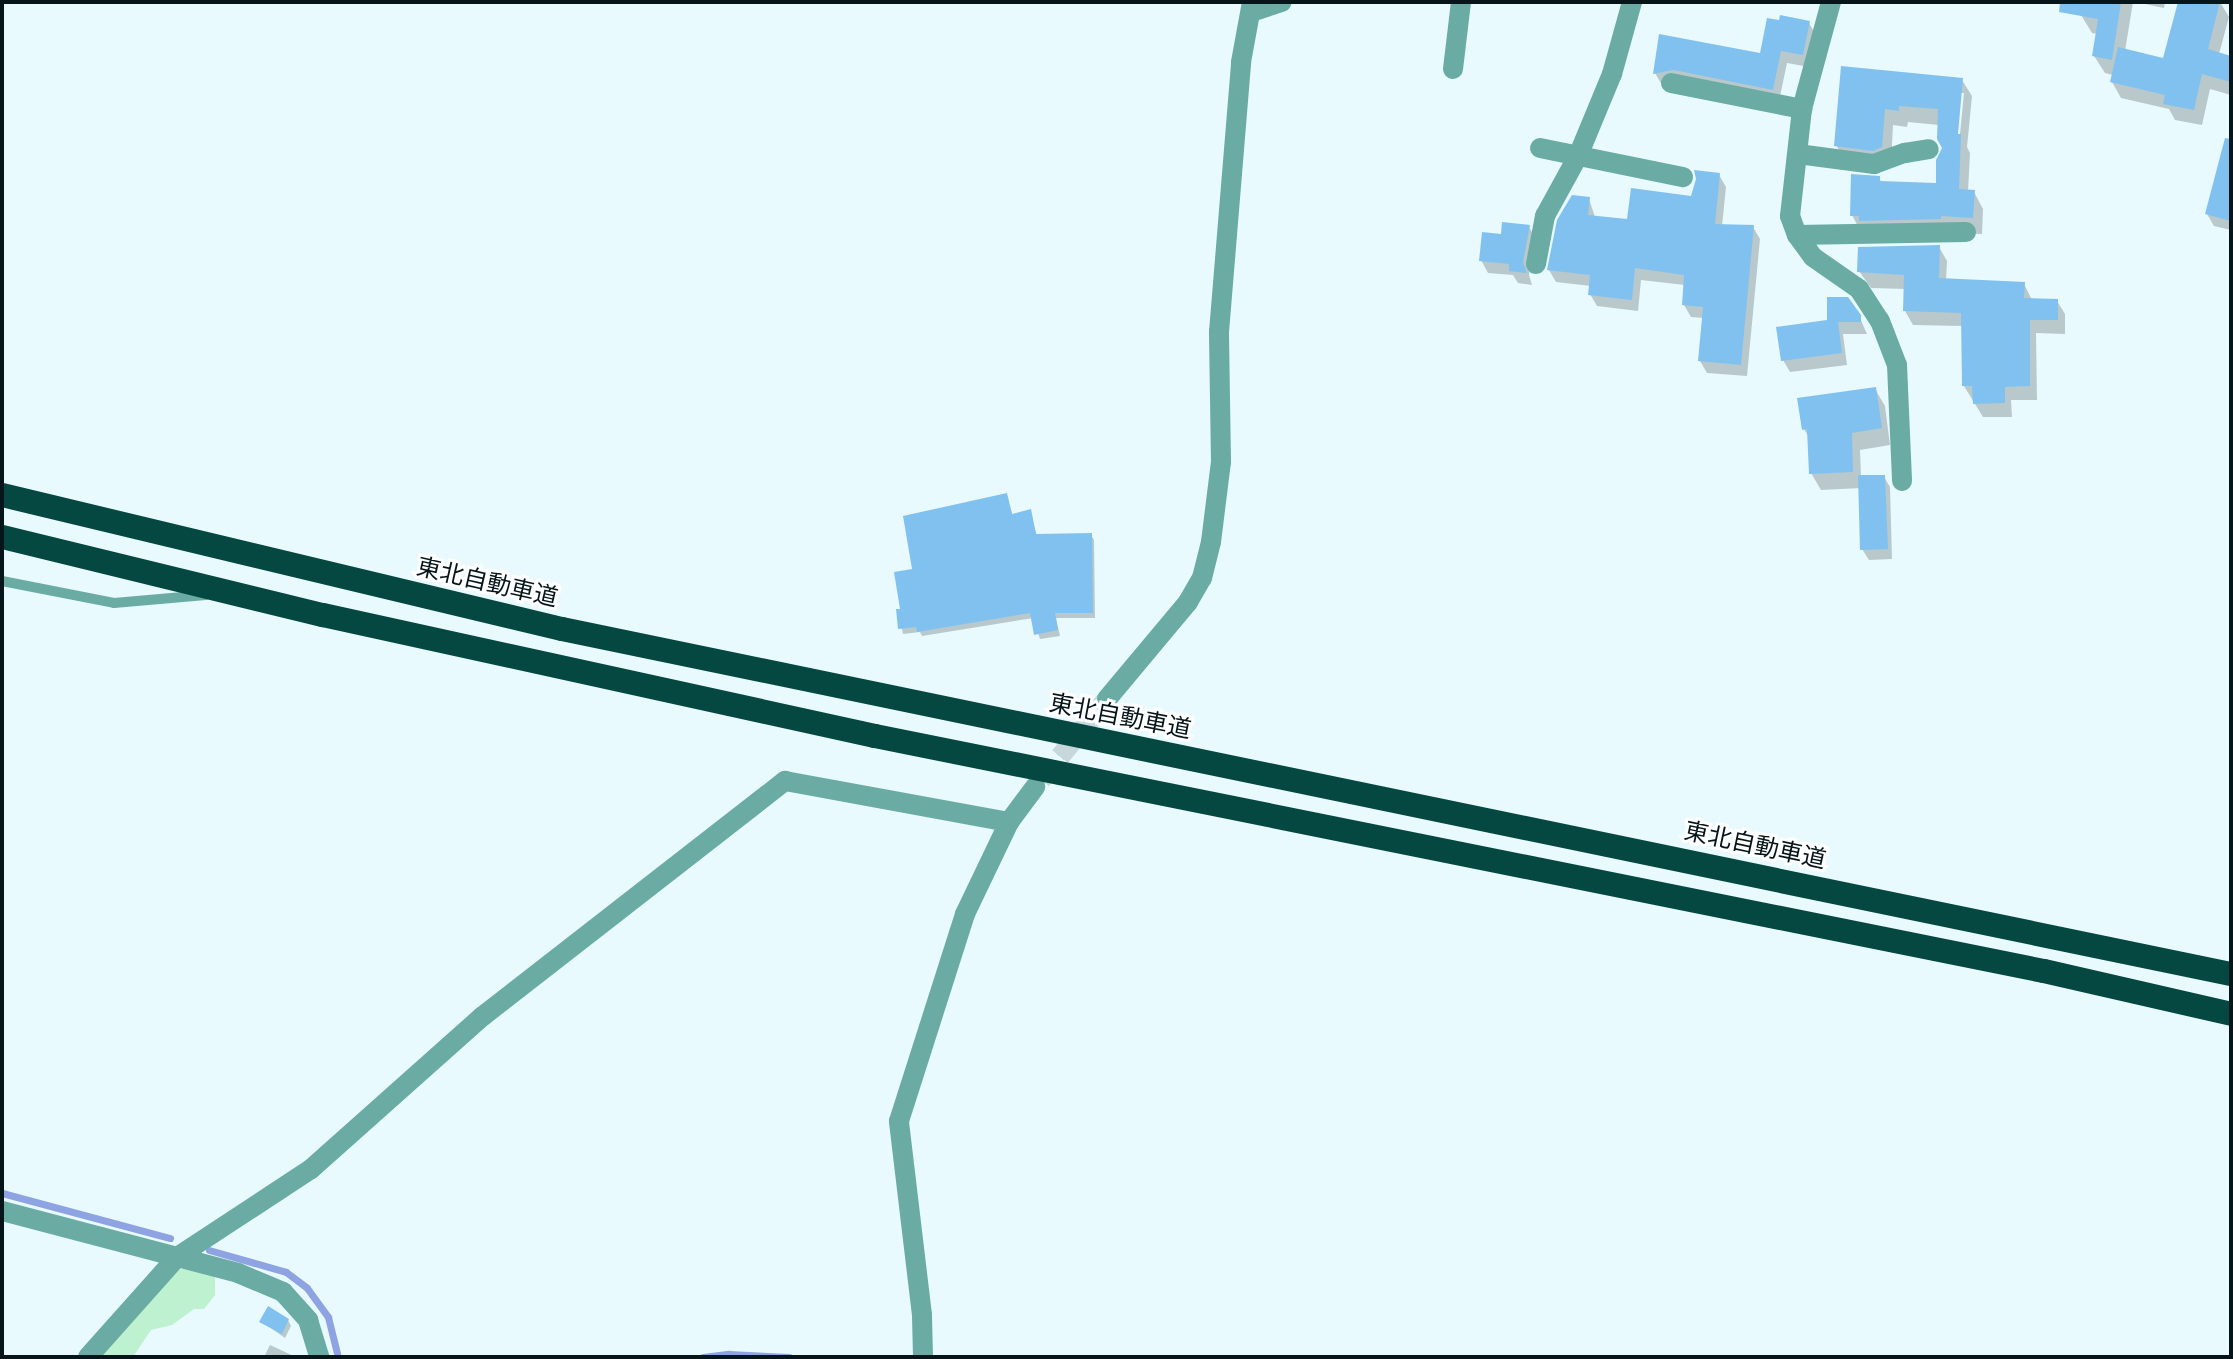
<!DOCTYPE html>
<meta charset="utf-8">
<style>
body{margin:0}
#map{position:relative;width:2233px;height:1359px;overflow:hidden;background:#e8fafe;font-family:"Roboto Condensed","Noto Sans JP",sans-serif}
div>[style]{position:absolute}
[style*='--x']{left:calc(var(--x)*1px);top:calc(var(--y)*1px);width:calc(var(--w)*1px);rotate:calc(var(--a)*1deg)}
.green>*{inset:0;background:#bdf1cf}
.shadow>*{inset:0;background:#0003}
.stream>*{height:7px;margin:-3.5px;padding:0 3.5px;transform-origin:3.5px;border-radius:3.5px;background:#8ea3e1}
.building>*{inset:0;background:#81c1f0}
.street-tunnel>*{height:20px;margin-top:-10px;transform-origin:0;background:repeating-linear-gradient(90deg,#c6d8dc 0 20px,transparent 0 30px)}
.lane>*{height:10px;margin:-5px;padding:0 5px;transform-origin:5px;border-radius:5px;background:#6aaca3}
.street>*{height:20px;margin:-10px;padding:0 10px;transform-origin:10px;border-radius:10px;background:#6aaca3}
.highway>*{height:24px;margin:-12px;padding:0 12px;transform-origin:12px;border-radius:12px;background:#054841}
span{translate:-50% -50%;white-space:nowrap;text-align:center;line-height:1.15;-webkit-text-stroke:6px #fff;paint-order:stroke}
.street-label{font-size:24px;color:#051519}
.frame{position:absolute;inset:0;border:4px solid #051519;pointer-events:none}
</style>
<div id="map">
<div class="green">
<i style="clip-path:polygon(178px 1268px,215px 1275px,215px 1295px,204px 1309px,194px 1309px,172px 1325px,151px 1330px,133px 1357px,100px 1357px)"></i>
</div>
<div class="shadow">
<i style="clip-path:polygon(2084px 2px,2133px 2px,2125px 51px,2165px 60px,2180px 2px,2220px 2px,2229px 17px,2219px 54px,2231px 58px,2231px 95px,2210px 89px,2202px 125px,2175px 120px,2169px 109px,2121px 98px,2112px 82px,2113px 75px,2105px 73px,2094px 56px,2098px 34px,2092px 33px,2081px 15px)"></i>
<i style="clip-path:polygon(2135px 2px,2165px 2px,2164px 8px)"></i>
<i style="clip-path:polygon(1809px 23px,1816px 35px,1809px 67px,1787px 63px,1779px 101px,1662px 85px,1655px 73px,1762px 55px)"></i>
<i style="clip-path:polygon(evenodd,1843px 68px,1962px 80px,1972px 96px,1967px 147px,1970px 153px,1968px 192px,1974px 192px,1983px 209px,1982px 234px,1861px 232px,1852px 215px,1879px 178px,1882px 183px,1938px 185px,1944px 148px,1939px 125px,1908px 122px,1907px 127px,1893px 125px,1891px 164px,1846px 162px,1836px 145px,1843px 68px,1960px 93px,1964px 93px,1959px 144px,1955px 144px,1960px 93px)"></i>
<i style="clip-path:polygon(2231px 158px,2231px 230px,2214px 226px,2207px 214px)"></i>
<i style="clip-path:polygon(1719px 175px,1726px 187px,1722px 226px,1753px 227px,1760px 239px,1747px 376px,1707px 373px,1700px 361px,1704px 318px,1691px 317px,1684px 305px,1685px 285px,1641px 280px,1638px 311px,1597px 306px,1590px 294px,1591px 286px,1556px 282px,1549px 270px,1589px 199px,1595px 217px,1629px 221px,1692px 198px)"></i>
<i style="clip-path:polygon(1529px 227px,1536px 239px,1529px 275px,1532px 285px,1518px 283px,1513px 275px,1488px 273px,1481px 260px)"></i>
<i style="clip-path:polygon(1939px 247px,1947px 261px,1946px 280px,2024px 284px,2032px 300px,2057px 301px,2065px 314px,2065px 334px,2036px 333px,2037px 400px,2011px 400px,2012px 417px,1983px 417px,1964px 386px,1963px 326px,1913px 325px,1905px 311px,1906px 289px,1871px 288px,1859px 271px)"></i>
<i style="clip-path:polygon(1859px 316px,1867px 334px,1843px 334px,1847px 365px,1790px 372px,1783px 360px,1829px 322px)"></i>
<i style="clip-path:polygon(1875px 389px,1885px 406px,1890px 445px,1860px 450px,1861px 477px,1884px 477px,1890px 487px,1892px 559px,1869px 560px,1862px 549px,1861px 488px,1821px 490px,1811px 473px,1810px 439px,1804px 429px)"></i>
<i style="clip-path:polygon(1006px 495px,1013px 516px,1030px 512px,1037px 536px,1091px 535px,1094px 540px,1095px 618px,1056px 618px,1060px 636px,1040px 639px,1033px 618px,922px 636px,920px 632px,903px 634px,898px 611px,902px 610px,914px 571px)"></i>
<i style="clip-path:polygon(288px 1320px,291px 1326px,285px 1338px,262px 1322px)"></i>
<i style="clip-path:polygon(270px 1345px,296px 1357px,264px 1357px)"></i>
</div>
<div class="stream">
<i style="--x:2;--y:1193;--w:174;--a:15"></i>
<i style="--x:209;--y:1250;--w:80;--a:15.9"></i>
<i style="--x:286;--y:1272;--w:26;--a:37"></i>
<i style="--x:307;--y:1288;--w:36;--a:54"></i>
<i style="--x:328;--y:1317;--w:41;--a:76"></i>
<i style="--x:703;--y:1357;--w:26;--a:-7"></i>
<i style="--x:729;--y:1354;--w:60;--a:2.9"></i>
</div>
<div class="building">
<i style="clip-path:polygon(2060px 2px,2121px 2px,2112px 60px,2092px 56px,2098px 19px,2059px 12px)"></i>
<i style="clip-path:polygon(2178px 2px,2220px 2px,2208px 49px,2231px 56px,2231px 82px,2202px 74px,2194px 110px,2163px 104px,2165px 95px,2110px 82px,2118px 47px,2163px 58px)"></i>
<i style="clip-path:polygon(1780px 15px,1810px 21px,1803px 55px,1781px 51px,1773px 90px,1674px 70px,1653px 74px,1659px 34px,1760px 53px,1767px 18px,1779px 20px)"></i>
<i style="clip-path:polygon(1841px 66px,1963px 78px,1958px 134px,1961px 134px,1959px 189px,1975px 190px,1973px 218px,1941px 216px,1941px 219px,1859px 221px,1859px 216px,1850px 216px,1851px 174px,1880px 176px,1880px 181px,1936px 183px,1936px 160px,1942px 148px,1937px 139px,1938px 109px,1899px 106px,1899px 111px,1885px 109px,1882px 147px,1873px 151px,1834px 146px)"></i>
<i style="clip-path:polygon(2225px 138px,2231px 139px,2231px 221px,2205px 214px)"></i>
<i style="clip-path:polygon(1694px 170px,1720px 173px,1715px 224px,1754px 225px,1741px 365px,1698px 361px,1703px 307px,1682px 305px,1684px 275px,1635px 268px,1632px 300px,1588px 295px,1590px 275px,1547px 270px,1557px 220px,1572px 195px,1590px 197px,1588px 215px,1627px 219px,1631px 188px,1691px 196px,1696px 179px)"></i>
<i style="clip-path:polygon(1502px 222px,1530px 225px,1523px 262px,1527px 273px,1509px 271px,1509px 264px,1479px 261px,1482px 232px,1501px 234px)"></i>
<i style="clip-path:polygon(1940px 245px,1939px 278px,2025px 282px,2024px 298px,2058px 299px,2058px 320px,2030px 320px,2030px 386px,2005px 387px,2005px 403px,1973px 404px,1972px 386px,1962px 386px,1961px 313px,1903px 311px,1904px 275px,1857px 272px,1858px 247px)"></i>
<i style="clip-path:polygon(1827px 297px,1848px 297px,1861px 315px,1861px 322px,1838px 322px,1842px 353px,1781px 361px,1776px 327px,1827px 320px)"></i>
<i style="clip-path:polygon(1876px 387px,1882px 428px,1852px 433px,1853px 472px,1809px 474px,1807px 429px,1802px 430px,1797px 398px)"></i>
<i style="clip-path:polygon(1858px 475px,1885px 475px,1888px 549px,1860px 550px)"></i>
<i style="clip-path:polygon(1007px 493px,1012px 514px,1031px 509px,1036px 534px,1092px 533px,1093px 613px,1055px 613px,1058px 630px,1034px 635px,1030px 613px,917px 632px,916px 627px,898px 629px,896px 609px,900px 609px,894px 572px,912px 569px,903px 516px)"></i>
<i style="clip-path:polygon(268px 1306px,289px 1319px,282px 1334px,259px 1322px)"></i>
</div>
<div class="street-tunnel">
<i style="--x:1041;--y:780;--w:104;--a:-50.8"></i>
</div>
<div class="lane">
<i style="--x:2;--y:581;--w:114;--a:11.1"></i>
<i style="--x:114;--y:603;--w:92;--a:-5"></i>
</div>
<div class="street">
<i style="--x:1831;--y:2;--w:111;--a:105.2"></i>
<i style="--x:1802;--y:109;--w:108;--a:96.4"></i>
<i style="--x:1790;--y:216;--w:20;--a:70"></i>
<i style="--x:1797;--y:235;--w:27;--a:54"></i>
<i style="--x:1813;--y:257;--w:56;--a:34.8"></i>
<i style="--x:1859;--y:289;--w:38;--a:57"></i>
<i style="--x:1880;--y:321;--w:47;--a:68.9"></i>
<i style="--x:1897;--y:365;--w:116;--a:87.5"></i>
<i style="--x:1251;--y:12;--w:32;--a:-18"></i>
<i style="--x:1453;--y:69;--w:67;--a:-83.2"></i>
<i style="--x:1671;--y:83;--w:134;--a:11.2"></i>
<i style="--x:1540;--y:148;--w:146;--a:11.5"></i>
<i style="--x:1798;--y:154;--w:77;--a:7.5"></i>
<i style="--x:1874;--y:164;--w:33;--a:-20"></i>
<i style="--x:1905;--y:153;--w:24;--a:-9"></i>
<i style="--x:1797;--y:235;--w:169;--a:-1"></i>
<i style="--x:1536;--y:264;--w:49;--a:-79.4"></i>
<i style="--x:1545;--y:216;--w:68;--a:-61.2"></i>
<i style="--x:1578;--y:156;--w:89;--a:-67.5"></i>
<i style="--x:1612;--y:74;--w:75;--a:-74.5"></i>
<i style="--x:1107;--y:699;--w:126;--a:-50.1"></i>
<i style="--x:1188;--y:602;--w:28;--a:-60"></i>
<i style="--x:1202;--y:578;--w:37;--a:-76"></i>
<i style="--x:1211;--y:542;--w:81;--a:-82.9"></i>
<i style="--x:1221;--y:462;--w:130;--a:-90.9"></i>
<i style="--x:1219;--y:332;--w:271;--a:-85.3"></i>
<i style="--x:1241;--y:62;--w:61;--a:-79.6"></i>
<i style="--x:2;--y:1211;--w:244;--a:14.7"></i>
<i style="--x:238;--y:1273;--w:49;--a:22.9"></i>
<i style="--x:283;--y:1292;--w:38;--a:48"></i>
<i style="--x:308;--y:1320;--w:39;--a:73"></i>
<i style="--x:88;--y:1357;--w:134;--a:-48.3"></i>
<i style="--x:177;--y:1257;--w:160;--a:-33.3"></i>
<i style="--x:311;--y:1169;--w:230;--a:-41.7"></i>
<i style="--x:483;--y:1016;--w:383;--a:-37.9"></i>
<i style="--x:785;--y:781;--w:228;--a:10.4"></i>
<i style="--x:923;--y:1357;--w:42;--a:-91.4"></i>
<i style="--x:922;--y:1315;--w:195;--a:-96.8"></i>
<i style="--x:899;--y:1121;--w:217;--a:-72.3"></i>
<i style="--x:965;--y:914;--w:102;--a:-64.4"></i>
<i style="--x:1009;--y:822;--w:44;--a:-53.4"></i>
</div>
<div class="highway">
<i style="--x:2;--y:495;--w:576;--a:13.46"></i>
<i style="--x:562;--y:629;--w:1704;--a:11.68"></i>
<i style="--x:2;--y:537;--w:330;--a:13.7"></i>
<i style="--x:323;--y:615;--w:565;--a:12.36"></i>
<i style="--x:875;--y:736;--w:1192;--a:11.37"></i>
<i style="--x:2044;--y:971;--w:192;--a:12.9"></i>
</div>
<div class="street-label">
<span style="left:487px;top:583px;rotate:13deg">東北自動車道</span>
<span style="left:1120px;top:717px;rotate:11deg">東北自動車道</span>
<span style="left:1755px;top:846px;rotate:12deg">東北自動車道</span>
</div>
<div class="frame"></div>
</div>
